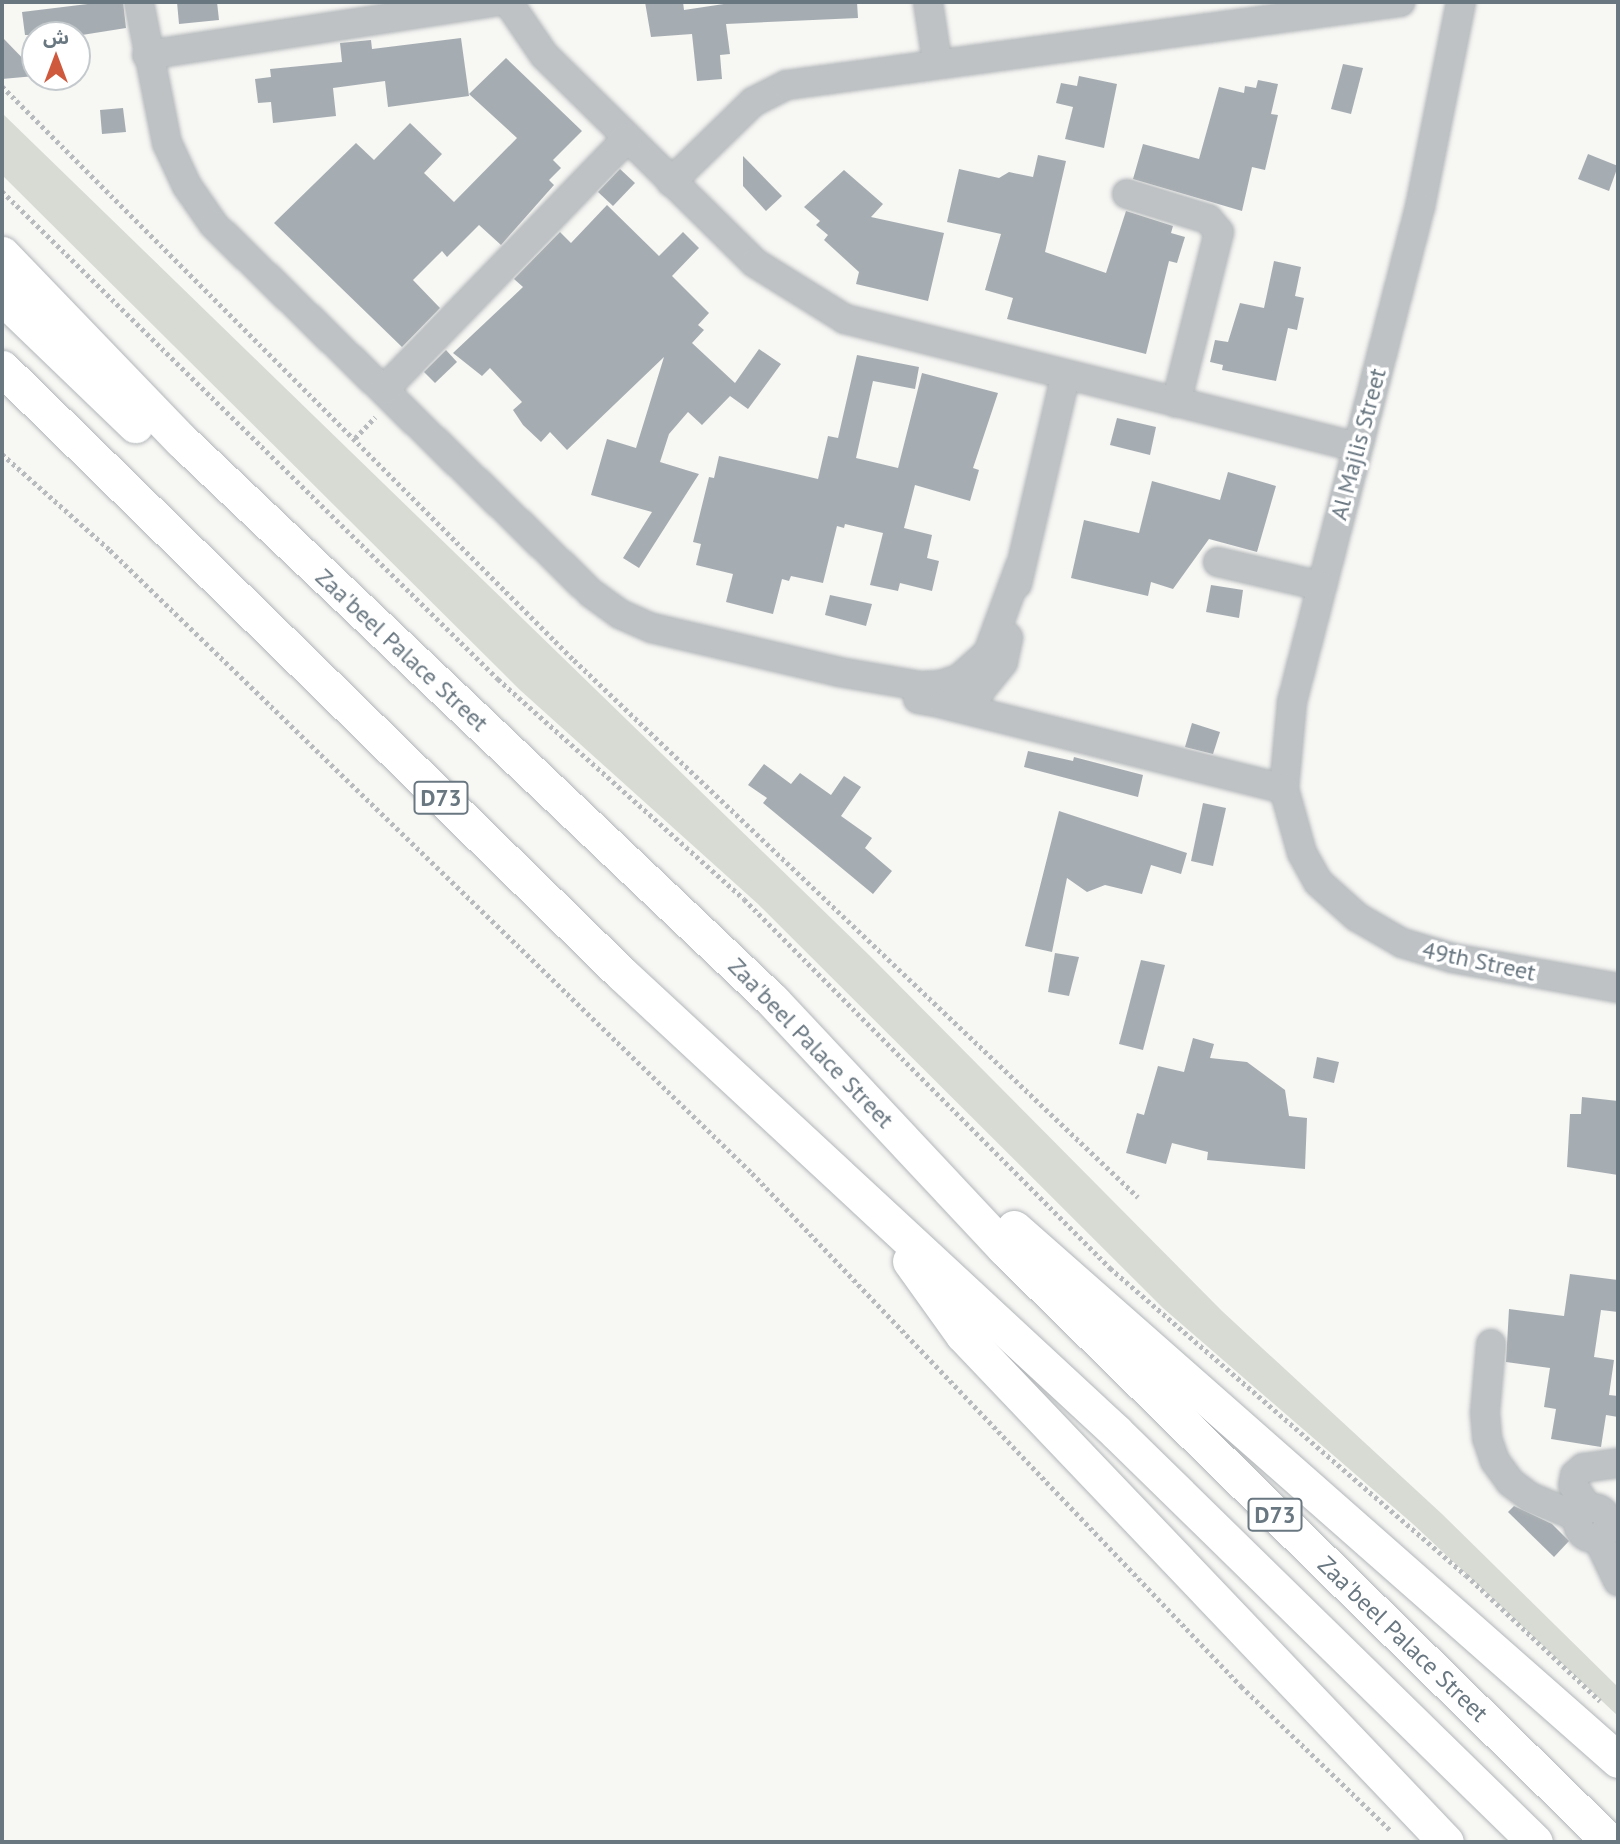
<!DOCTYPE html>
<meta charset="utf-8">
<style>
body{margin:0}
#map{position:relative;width:1620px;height:1844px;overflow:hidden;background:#f7f7f4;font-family:"PT Sans","Noto Sans Arabic",sans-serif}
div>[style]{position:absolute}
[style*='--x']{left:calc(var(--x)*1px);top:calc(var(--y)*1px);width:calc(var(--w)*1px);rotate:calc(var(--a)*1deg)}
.green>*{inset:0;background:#d7dbd4}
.building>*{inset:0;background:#a6adb2}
.path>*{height:4.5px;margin-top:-2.25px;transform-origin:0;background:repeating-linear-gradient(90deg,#b8bbbd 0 3.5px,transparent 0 7px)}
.roads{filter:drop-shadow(0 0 2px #b2b6b9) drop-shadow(0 0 2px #b2b6b9)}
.minor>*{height:28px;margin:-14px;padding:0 14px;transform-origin:14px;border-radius:14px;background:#bec2c5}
.minor>.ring{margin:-14px;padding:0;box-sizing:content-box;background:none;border:28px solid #bec2c5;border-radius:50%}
.major>*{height:35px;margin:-17.5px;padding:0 17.5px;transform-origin:17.5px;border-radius:17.5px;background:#fff}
span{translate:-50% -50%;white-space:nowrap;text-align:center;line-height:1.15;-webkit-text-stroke:7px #fff;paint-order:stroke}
.shield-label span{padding:2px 5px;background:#fff;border:2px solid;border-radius:5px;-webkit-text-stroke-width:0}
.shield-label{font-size:23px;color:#697781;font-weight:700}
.street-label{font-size:24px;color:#697781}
.frame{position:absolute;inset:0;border:4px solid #697781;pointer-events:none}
.north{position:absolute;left:21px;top:21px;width:70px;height:70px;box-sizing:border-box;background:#fff;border:2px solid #c3c9cd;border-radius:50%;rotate:0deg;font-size:19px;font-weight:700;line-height:28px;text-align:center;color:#697781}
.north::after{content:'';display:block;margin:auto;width:24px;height:32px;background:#cf593c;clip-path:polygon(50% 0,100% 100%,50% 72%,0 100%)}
</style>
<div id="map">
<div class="green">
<i style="clip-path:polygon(2px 113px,869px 955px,1222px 1311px,1442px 1514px,1618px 1687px,1618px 1716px,1413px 1524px,1163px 1308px,758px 904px,520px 690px,2px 175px)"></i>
</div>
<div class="building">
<i style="clip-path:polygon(104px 2px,123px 2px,126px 28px,82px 35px,25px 35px,22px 12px)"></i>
<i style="clip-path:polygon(177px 2px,217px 2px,219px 20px,179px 24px)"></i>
<i style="clip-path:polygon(645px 2px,683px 2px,684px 10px,737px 2px,857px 2px,858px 18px,726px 24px,730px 54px,720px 55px,722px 79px,697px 81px,692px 34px,651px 37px)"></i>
<i style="clip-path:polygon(2px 37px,35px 71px,35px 76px,2px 79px)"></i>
<i style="clip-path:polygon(461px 38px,469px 96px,388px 107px,385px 81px,333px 88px,336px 116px,273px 123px,271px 102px,258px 103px,255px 79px,271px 77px,270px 69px,342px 62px,340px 43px,371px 40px,372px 49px)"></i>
<i style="clip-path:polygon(506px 58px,582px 131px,553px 160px,561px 168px,549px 180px,554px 185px,501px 245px,479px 225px,447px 257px,442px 251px,413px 280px,440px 308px,402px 347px,274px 223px,356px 143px,374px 160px,410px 123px,442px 154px,424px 173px,454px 202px,517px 138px,469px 94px)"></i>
<i style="clip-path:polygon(1343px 64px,1363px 68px,1351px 114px,1331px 109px)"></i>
<i style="clip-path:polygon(1079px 76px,1117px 84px,1104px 148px,1065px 139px,1073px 107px,1056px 103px,1061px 83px,1077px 86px)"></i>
<i style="clip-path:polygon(1258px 80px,1278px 84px,1271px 114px,1278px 115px,1265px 170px,1252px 167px,1242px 211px,1133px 179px,1143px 144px,1199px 159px,1219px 87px,1244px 93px,1245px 86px,1256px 88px)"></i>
<i style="clip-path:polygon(123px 108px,126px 132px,102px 134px,100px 110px)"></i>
<i style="clip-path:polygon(1588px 154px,1618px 166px,1609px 191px,1578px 179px)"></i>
<i style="clip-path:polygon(1038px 155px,1066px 161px,1045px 252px,1106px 273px,1126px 211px,1173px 226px,1171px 233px,1185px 237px,1177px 263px,1169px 261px,1146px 354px,1007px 319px,1013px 298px,985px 290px,1001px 234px,947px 222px,959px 169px,999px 178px,1009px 172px,1033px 177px)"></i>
<i style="clip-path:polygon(743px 156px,782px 196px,766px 211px,743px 186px)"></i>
<i style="clip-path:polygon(620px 169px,635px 183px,613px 206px,598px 192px)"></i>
<i style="clip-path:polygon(844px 170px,883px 204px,871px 217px,944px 233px,928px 301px,856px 284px,859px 272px,824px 240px,828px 235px,816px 225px,820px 221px,804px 207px)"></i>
<i style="clip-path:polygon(607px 205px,659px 256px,683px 232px,699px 248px,672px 276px,709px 313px,698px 325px,704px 330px,692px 343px,735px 383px,759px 349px,781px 364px,748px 409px,730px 396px,702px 425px,688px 412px,669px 434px,660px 462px,699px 474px,639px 568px,623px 558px,652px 512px,591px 495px,607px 439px,636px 448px,664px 357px,567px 450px,550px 432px,541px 442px,523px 425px,513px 410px,522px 402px,490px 368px,482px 376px,453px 353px,523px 287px,514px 279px,560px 232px,571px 243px)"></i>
<i style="clip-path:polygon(1274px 261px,1301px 267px,1295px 296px,1304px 298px,1297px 330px,1288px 328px,1276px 381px,1222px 370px,1223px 365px,1210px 362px,1215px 340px,1228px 342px,1240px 303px,1264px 308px)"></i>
<i style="clip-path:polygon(446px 350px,457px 362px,435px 383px,424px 372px)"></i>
<i style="clip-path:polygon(857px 355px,919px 367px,915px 389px,873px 381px,856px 458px,898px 468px,922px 373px,998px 393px,973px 468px,979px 470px,970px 501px,915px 485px,904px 528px,932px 535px,927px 558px,939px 561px,932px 591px,900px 583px,898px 591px,870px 585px,883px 533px,845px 524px,844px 528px,837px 526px,823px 583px,791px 576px,789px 581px,782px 579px,773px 614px,726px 602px,733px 574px,696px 565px,701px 544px,693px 542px,709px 477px,714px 478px,719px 456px,818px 479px,828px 436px,838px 438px)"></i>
<i style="clip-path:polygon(1117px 418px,1156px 427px,1150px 455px,1110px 445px)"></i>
<i style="clip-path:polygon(1228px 472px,1276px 486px,1257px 552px,1209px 539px,1173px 589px,1151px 582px,1148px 596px,1071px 578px,1084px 520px,1139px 533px,1152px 481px,1220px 500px)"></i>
<i style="clip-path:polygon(1211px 585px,1243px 590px,1239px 618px,1206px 612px)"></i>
<i style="clip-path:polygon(830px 595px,872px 604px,866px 626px,825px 615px)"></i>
<i style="clip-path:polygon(1192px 723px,1220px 732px,1213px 754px,1185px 747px)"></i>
<i style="clip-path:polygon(1028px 751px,1073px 761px,1074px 757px,1143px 775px,1138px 797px,1024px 767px)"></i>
<i style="clip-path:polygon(764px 764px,791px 784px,800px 773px,831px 795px,844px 776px,861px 787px,841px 816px,872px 838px,865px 848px,892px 871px,873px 894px,763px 803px,767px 798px,748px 785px)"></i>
<i style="clip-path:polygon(1203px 803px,1226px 808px,1213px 866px,1191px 861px)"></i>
<i style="clip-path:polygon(1059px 811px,1187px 853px,1181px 874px,1151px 865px,1142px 894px,1105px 885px,1087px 892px,1067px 878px,1052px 952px,1025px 946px)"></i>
<i style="clip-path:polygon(1055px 953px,1079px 957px,1069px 996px,1048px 992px)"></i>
<i style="clip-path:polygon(1141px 960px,1165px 965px,1143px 1050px,1119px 1044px)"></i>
<i style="clip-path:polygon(1193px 1038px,1214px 1044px,1210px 1058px,1247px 1062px,1285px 1090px,1289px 1116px,1307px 1118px,1305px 1169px,1207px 1160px,1208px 1152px,1172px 1143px,1166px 1164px,1126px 1153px,1137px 1113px,1144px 1115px,1158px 1066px,1184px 1072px)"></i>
<i style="clip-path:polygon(1317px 1057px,1339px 1062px,1334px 1083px,1313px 1078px)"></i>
<i style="clip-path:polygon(1582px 1097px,1618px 1101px,1618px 1175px,1567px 1167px,1570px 1114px,1581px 1114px)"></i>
<i style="clip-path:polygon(1570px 1274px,1618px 1280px,1618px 1312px,1601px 1310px,1594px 1357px,1614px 1360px,1609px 1395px,1618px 1396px,1618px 1417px,1606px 1415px,1601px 1447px,1551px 1439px,1556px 1409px,1544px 1407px,1550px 1368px,1506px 1362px,1509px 1309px,1564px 1316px)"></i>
<i style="clip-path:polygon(1514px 1506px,1552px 1524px,1569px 1541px,1554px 1557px,1508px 1512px)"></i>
</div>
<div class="path">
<i style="--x:2;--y:86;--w:810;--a:45.1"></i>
<i style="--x:574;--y:660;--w:779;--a:43.6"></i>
<i style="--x:2;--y:191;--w:696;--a:44.53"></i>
<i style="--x:498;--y:679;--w:330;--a:41.8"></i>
<i style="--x:744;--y:899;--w:520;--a:45.23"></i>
<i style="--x:1110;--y:1268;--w:470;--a:40.8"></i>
<i style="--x:1466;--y:1575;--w:184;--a:43.2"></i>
<i style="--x:355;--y:438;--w:29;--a:-46"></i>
<i style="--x:2;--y:454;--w:144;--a:41.6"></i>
<i style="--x:110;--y:550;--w:895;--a:44.14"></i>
<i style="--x:752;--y:1173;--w:709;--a:46.37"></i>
<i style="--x:1241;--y:1686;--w:207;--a:44"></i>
</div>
<div class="roads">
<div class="minor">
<i style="--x:139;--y:2;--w:144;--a:78.8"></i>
<i style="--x:167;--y:143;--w:47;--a:65.1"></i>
<i style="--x:187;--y:186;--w:47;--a:55.3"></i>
<i style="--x:214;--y:225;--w:527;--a:44.31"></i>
<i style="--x:591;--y:593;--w:36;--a:36"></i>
<i style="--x:620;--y:614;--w:35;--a:24"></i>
<i style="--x:652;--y:628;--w:192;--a:13.2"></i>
<i style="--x:839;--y:672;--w:83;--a:9.7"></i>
<i style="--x:921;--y:686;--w:19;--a:-3"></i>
<i style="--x:940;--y:685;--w:20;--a:-18"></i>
<i style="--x:959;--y:679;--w:39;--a:-42"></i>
<i style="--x:988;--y:653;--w:93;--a:-69.8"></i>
<i style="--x:508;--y:2;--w:64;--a:55.8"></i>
<i style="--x:544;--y:55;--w:296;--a:44.6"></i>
<i style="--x:755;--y:263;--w:106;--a:31.9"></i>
<i style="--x:845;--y:319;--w:528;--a:14.04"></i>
<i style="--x:928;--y:2;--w:60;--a:81.3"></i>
<i style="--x:1461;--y:2;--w:209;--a:101.3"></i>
<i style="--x:1420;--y:207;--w:511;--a:104.5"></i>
<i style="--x:1292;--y:702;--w:87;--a:95.3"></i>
<i style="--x:1284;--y:789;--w:66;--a:74.3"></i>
<i style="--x:1302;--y:853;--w:33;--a:61"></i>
<i style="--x:1318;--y:882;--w:52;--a:41.9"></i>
<i style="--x:1357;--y:917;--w:52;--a:30"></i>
<i style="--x:1402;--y:943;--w:52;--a:16.7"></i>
<i style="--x:1452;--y:958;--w:169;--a:10.2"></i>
<i style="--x:147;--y:55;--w:352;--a:-8.7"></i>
<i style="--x:671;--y:182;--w:115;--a:-44.3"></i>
<i style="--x:753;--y:102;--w:38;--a:-27"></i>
<i style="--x:787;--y:85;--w:619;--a:-7.71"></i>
<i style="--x:1127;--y:194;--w:85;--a:17.2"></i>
<i style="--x:1208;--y:219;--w:17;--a:50"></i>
<i style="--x:1219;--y:232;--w:176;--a:104.1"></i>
<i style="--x:384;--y:390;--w:350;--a:-46"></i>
<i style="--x:1218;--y:562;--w:106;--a:13.1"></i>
<i style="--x:1017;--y:584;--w:212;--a:-76.9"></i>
<i style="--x:918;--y:699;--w:23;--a:10"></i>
<i style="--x:941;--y:703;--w:40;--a:-16"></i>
<i style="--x:979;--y:692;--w:38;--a:-51"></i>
<i style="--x:1003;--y:662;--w:25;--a:-78"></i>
<i style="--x:944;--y:704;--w:350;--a:14"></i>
<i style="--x:1491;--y:1344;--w:69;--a:95"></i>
<i style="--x:1485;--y:1413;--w:25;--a:85"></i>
<i style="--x:1487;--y:1438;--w:24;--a:71"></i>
<i style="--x:1495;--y:1461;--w:26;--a:54"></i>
<i style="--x:1510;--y:1482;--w:25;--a:37"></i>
<i style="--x:1530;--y:1497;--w:52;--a:22.6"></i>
<i class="ring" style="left:1578px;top:1508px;width:2px;height:2px"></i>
<i style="--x:1588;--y:1509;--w:28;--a:-122"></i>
<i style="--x:1573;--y:1485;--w:10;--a:-79"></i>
<i style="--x:1575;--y:1475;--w:11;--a:-41"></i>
<i style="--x:1583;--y:1468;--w:35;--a:-8"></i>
<i style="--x:1597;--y:1537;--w:49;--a:64.5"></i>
</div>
<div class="major">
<i style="--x:2;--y:254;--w:258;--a:46.1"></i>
<i style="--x:181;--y:440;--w:816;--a:43.46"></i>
<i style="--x:773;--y:1001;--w:338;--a:46.9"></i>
<i style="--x:1004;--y:1248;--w:849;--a:44.43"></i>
<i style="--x:2;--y:297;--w:185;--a:43.9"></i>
<i style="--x:2;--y:368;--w:867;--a:44.35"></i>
<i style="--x:622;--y:974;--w:674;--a:42.83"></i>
<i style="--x:1116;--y:1432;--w:586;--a:44.38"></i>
<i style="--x:1014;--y:1228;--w:805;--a:41.37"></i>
<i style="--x:910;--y:1261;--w:91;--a:54.4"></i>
<i style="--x:963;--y:1335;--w:700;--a:46.39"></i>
</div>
</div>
<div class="shield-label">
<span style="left:441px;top:798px">D73</span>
<span style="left:1275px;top:1515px">D73</span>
</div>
<div class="street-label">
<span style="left:1358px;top:444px;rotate:-75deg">Al Majlis Street</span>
<span style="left:402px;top:650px;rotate:43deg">Zaa'beel Palace Street</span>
<span style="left:1479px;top:961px;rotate:12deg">49th Street</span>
<span style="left:811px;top:1043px;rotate:46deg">Zaa'beel Palace Street</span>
<span style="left:1403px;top:1639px;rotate:44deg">Zaa'beel Palace Street</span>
</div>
<div class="frame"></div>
<div class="north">ش</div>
</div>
